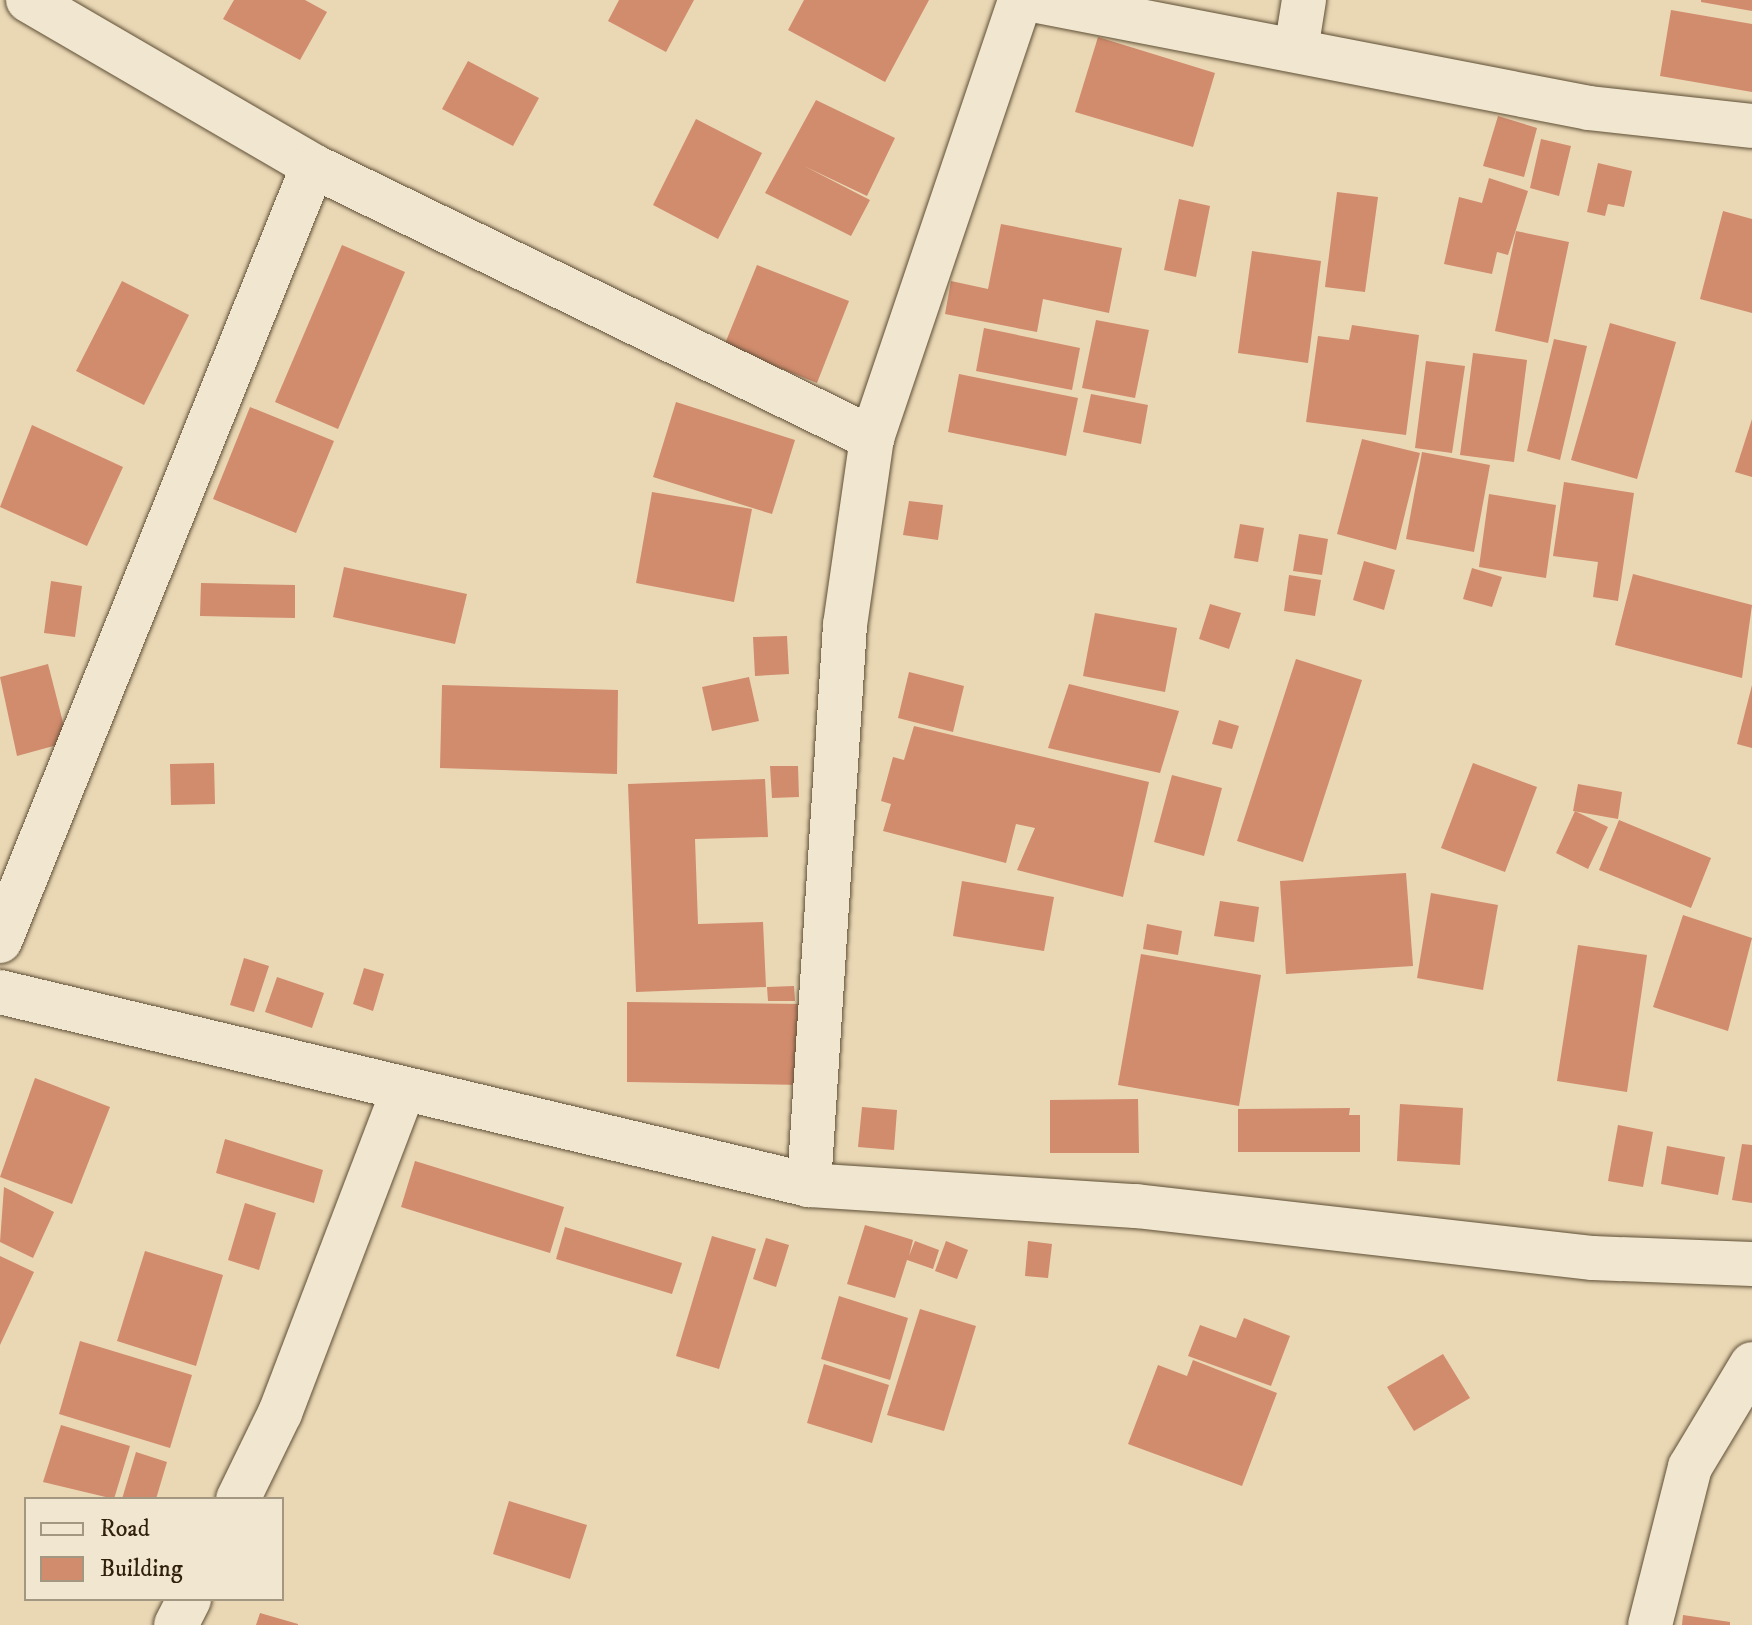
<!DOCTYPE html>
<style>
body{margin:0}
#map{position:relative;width:1752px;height:1625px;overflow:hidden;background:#ead8b5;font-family:"IM FELL DW Pica",serif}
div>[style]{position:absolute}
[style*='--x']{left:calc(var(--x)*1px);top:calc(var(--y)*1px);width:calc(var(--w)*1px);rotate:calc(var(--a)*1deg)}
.building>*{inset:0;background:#d18b6d}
.roads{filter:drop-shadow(0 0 2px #5f4f36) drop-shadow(0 0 2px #5f4f36)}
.street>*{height:44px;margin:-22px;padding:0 22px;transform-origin:22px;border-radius:22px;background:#f1e6cf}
.secondary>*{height:44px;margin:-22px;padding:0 22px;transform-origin:22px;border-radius:22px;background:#f1e6cf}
span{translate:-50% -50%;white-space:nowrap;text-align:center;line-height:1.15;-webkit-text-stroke:7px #f1e6cf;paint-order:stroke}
.legend{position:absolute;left:24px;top:1497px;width:260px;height:104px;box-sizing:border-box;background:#f1e6cf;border:2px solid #a49781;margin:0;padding:10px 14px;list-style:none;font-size:24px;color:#31210c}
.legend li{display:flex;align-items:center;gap:16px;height:40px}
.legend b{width:40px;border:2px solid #a49781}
</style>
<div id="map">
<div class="building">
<i style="clip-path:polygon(234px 0,305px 0,327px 12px,300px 60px,223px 19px)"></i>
<i style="clip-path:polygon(619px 0,694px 0,666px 52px,608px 21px)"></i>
<i style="clip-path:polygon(804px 0,929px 0,885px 82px,788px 30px)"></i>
<i style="clip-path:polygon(1701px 0,1752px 0,1752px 11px,1701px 2px)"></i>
<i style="clip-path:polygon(1671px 10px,1752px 24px,1752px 92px,1660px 76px)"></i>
<i style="clip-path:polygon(1098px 37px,1215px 73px,1193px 147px,1075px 112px)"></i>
<i style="clip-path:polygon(468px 61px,539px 98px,513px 146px,442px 109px)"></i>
<i style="clip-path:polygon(816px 100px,895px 138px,867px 196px,804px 166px,870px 200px,851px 236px,765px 193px)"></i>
<i style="clip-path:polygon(1498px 116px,1537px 128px,1524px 177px,1483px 166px)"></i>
<i style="clip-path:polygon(696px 119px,762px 153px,718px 239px,653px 205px)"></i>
<i style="clip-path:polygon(1541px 139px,1571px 146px,1559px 196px,1530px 188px)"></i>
<i style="clip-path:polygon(1598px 163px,1632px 171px,1624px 207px,1608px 204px,1605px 216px,1587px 212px)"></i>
<i style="clip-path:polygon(1489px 178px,1528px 191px,1508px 255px,1497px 252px,1492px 274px,1444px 264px,1459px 197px,1482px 203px)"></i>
<i style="clip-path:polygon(1337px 192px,1378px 197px,1365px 292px,1325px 287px)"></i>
<i style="clip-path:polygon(1179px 199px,1210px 206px,1196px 277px,1164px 270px)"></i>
<i style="clip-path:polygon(1723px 211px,1752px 219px,1752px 313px,1700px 299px)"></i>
<i style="clip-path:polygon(1001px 224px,1122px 248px,1109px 313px,1043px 299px,1037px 332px,945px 314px,951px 281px,988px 289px)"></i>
<i style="clip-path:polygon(1516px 231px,1569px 242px,1548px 343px,1495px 331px)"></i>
<i style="clip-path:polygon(342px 245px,405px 272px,338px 429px,275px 402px)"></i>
<i style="clip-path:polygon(1252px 251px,1321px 261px,1308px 363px,1238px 353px)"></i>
<i style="clip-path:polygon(757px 265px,849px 301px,817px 383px,724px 346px)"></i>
<i style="clip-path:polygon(122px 281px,189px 315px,144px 405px,76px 371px)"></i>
<i style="clip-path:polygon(1096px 320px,1149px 330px,1135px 398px,1082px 388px)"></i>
<i style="clip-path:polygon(1610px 323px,1676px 342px,1637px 479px,1571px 460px)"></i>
<i style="clip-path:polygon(1352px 325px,1419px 335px,1406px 435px,1306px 422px,1318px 336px,1349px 340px)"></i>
<i style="clip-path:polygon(984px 328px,1080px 348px,1072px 390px,976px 371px)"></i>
<i style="clip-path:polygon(1554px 339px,1587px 346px,1560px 460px,1527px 451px)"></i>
<i style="clip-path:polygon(1473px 353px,1527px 360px,1514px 462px,1460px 455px)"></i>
<i style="clip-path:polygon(1426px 361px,1465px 366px,1452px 453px,1415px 448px)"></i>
<i style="clip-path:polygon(959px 374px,1078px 398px,1066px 456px,948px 432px)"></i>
<i style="clip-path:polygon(1091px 394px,1148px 405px,1141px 444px,1083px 432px)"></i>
<i style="clip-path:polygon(676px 402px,795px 440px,772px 514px,653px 477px)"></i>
<i style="clip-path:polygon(250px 407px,334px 441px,296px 533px,213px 499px)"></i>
<i style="clip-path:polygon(1752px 419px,1752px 477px,1735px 472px)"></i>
<i style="clip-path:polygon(32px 425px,123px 467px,87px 546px,0 507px)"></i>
<i style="clip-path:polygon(1362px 439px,1420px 453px,1396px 550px,1337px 534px)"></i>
<i style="clip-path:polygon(1422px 452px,1490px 465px,1474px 552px,1406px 539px)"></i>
<i style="clip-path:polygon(1564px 482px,1634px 493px,1618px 601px,1593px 597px,1598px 562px,1553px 556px)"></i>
<i style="clip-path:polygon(652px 492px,752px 509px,734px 602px,636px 583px)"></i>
<i style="clip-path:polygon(1489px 494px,1556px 505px,1546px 578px,1479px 567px)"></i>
<i style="clip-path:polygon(909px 501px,943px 505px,938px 540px,903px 535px)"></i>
<i style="clip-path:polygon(1240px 524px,1264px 528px,1258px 562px,1234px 558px)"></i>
<i style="clip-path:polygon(1299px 534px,1328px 539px,1322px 575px,1293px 571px)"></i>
<i style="clip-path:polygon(1364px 561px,1395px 570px,1384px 610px,1353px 600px)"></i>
<i style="clip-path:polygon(344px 567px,467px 594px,455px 644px,333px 617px)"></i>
<i style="clip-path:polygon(1472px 568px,1502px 577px,1492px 607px,1463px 599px)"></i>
<i style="clip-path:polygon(1633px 574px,1752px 605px,1742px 678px,1615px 645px)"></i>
<i style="clip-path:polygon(1289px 575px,1321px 580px,1315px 616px,1284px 611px)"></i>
<i style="clip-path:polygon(51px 581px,82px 586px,75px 637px,44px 633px)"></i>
<i style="clip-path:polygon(201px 583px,295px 585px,295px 618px,200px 616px)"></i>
<i style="clip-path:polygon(1210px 604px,1241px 613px,1229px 649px,1199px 639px)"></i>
<i style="clip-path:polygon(1095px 613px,1177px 628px,1165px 692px,1083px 676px)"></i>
<i style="clip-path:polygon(787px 636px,789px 674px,755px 676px,753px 637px)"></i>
<i style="clip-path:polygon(1296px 659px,1362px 680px,1303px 862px,1237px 841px)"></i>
<i style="clip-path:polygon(48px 664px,68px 742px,17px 756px,0 677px)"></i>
<i style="clip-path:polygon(909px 672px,964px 686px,953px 732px,898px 718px)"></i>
<i style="clip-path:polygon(749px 677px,759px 721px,712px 731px,702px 687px)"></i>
<i style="clip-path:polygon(1069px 684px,1179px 711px,1160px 773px,1048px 748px)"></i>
<i style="clip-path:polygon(442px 685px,618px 690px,617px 774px,440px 768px)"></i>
<i style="clip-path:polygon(1752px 685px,1752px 748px,1737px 744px)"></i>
<i style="clip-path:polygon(1219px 720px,1239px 726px,1232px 749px,1212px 744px)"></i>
<i style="clip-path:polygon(914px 726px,1149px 782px,1123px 897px,1017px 870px,1035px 828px,1016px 824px,1006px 863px,883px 831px,891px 804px,881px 801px,893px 757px,904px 760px)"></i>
<i style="clip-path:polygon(214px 763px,215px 804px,171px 805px,170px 764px)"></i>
<i style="clip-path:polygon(1473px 763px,1537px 787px,1505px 872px,1441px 848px)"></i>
<i style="clip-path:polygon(770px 766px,798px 766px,799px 797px,772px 798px)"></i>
<i style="clip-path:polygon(1172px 775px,1222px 788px,1204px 856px,1154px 842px)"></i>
<i style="clip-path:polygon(765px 779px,768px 837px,695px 839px,698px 924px,763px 922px,766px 987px,636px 992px,628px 784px)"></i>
<i style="clip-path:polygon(1578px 784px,1622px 792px,1618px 819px,1573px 811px)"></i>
<i style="clip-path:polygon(1575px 811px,1608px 827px,1588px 869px,1556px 853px)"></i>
<i style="clip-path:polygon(1619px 820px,1711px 858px,1691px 908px,1599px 870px)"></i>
<i style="clip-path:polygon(1406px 873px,1413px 966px,1286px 974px,1280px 881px)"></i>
<i style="clip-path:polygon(962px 881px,1054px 897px,1044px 951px,953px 936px)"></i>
<i style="clip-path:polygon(1431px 893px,1498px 905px,1483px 990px,1417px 978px)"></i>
<i style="clip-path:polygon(1220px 901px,1259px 907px,1254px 942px,1214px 936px)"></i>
<i style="clip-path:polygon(1683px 915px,1752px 938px,1728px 1031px,1653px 1007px)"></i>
<i style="clip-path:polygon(1147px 924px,1182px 931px,1178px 955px,1143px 949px)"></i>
<i style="clip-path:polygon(1578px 945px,1647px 955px,1627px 1092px,1557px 1081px)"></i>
<i style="clip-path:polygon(1141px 954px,1261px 975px,1239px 1106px,1118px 1085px)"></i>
<i style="clip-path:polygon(244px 958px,269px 966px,254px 1012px,230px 1005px)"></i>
<i style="clip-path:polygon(364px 968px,384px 974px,373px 1011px,353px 1004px)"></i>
<i style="clip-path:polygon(277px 977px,324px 993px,312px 1028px,265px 1012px)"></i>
<i style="clip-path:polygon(794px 986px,795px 1001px,768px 1001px,767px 987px)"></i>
<i style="clip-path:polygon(627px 1002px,804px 1004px,803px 1085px,627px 1082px)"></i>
<i style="clip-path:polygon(35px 1078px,110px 1107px,72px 1204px,0 1177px)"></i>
<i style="clip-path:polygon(1138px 1099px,1139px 1153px,1050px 1153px,1050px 1100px)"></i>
<i style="clip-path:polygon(1400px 1104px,1463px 1108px,1460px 1165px,1397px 1161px)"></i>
<i style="clip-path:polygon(862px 1107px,897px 1110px,894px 1150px,858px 1147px)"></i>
<i style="clip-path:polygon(1350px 1108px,1349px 1115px,1360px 1115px,1360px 1152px,1238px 1152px,1238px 1109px)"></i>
<i style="clip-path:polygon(1618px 1125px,1653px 1132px,1643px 1187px,1608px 1181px)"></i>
<i style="clip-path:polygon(225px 1139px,323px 1170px,314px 1203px,216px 1173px)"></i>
<i style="clip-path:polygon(1742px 1144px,1752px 1145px,1752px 1203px,1732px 1200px)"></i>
<i style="clip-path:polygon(1667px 1146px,1725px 1157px,1718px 1195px,1661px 1184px)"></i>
<i style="clip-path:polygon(415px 1161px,564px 1207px,550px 1253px,401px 1207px)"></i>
<i style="clip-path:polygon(4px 1187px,54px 1212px,33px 1258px,0 1242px)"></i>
<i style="clip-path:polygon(245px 1203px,276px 1213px,259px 1270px,228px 1260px)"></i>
<i style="clip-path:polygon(865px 1225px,913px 1240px,909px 1256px,915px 1241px,939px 1250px,933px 1269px,907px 1260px,895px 1298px,847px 1284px)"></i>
<i style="clip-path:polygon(565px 1227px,682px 1263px,672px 1294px,556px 1259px)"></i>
<i style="clip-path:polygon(712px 1236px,756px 1249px,719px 1369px,676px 1356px)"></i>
<i style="clip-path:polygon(766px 1238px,789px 1245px,776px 1287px,753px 1279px)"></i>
<i style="clip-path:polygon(946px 1241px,968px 1250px,957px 1279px,935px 1271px)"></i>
<i style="clip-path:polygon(1028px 1241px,1052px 1244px,1048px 1278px,1025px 1276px)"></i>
<i style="clip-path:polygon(145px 1251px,223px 1275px,196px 1366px,117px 1341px)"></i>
<i style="clip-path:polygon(0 1256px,34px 1272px,0 1345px)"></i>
<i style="clip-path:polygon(839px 1296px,908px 1318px,890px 1380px,821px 1359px)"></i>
<i style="clip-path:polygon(920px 1309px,976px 1326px,944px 1431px,887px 1415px)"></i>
<i style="clip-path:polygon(1244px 1318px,1290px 1336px,1271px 1386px,1188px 1356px,1200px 1325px,1236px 1338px)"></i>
<i style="clip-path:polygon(80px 1341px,192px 1375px,170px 1448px,59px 1414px)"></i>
<i style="clip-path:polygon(1443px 1354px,1470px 1398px,1414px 1431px,1387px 1387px)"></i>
<i style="clip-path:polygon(1193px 1360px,1277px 1393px,1242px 1486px,1128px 1444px,1158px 1365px,1187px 1376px)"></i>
<i style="clip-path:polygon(824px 1364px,889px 1385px,872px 1443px,807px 1423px)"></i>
<i style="clip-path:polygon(61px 1425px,130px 1446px,114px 1499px,43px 1482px)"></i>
<i style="clip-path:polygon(136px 1452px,167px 1462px,156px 1499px,122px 1499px)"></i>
<i style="clip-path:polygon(509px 1501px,587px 1525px,570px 1579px,493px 1554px)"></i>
<i style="clip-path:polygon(260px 1613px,298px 1624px,298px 1625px,256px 1625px)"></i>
<i style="clip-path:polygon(1683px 1615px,1730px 1622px,1730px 1625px,1682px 1625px)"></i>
</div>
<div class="roads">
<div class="street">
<i style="--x:28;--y:0;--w:330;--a:30.2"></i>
<i style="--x:313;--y:166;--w:622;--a:25.95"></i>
<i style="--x:1032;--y:0;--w:567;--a:10.97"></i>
<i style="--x:1589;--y:108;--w:164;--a:6.3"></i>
<i style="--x:1296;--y:50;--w:51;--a:-80.9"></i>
<i style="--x:0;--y:941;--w:836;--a:-68.01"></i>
<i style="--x:809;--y:1185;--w:561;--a:-86.32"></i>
<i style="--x:845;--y:625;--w:189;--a:-81.8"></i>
<i style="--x:872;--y:438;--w:462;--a:-71.3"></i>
<i style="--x:238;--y:1499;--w:96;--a:-64"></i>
<i style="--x:280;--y:1413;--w:345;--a:-69.1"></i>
<i style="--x:176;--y:1625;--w:29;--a:-63"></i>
<i style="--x:1650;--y:1625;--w:163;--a:-75.8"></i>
<i style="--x:1690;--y:1467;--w:120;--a:-59"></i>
</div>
<div class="secondary">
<i style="--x:0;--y:992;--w:832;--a:13.42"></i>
<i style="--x:809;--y:1185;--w:328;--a:3.7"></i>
<i style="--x:1136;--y:1206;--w:460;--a:6.5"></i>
<i style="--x:1593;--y:1258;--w:159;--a:2.2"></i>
</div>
</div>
<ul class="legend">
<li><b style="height:10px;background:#f1e6cf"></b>Road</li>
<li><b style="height:22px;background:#d18b6d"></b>Building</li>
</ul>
</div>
